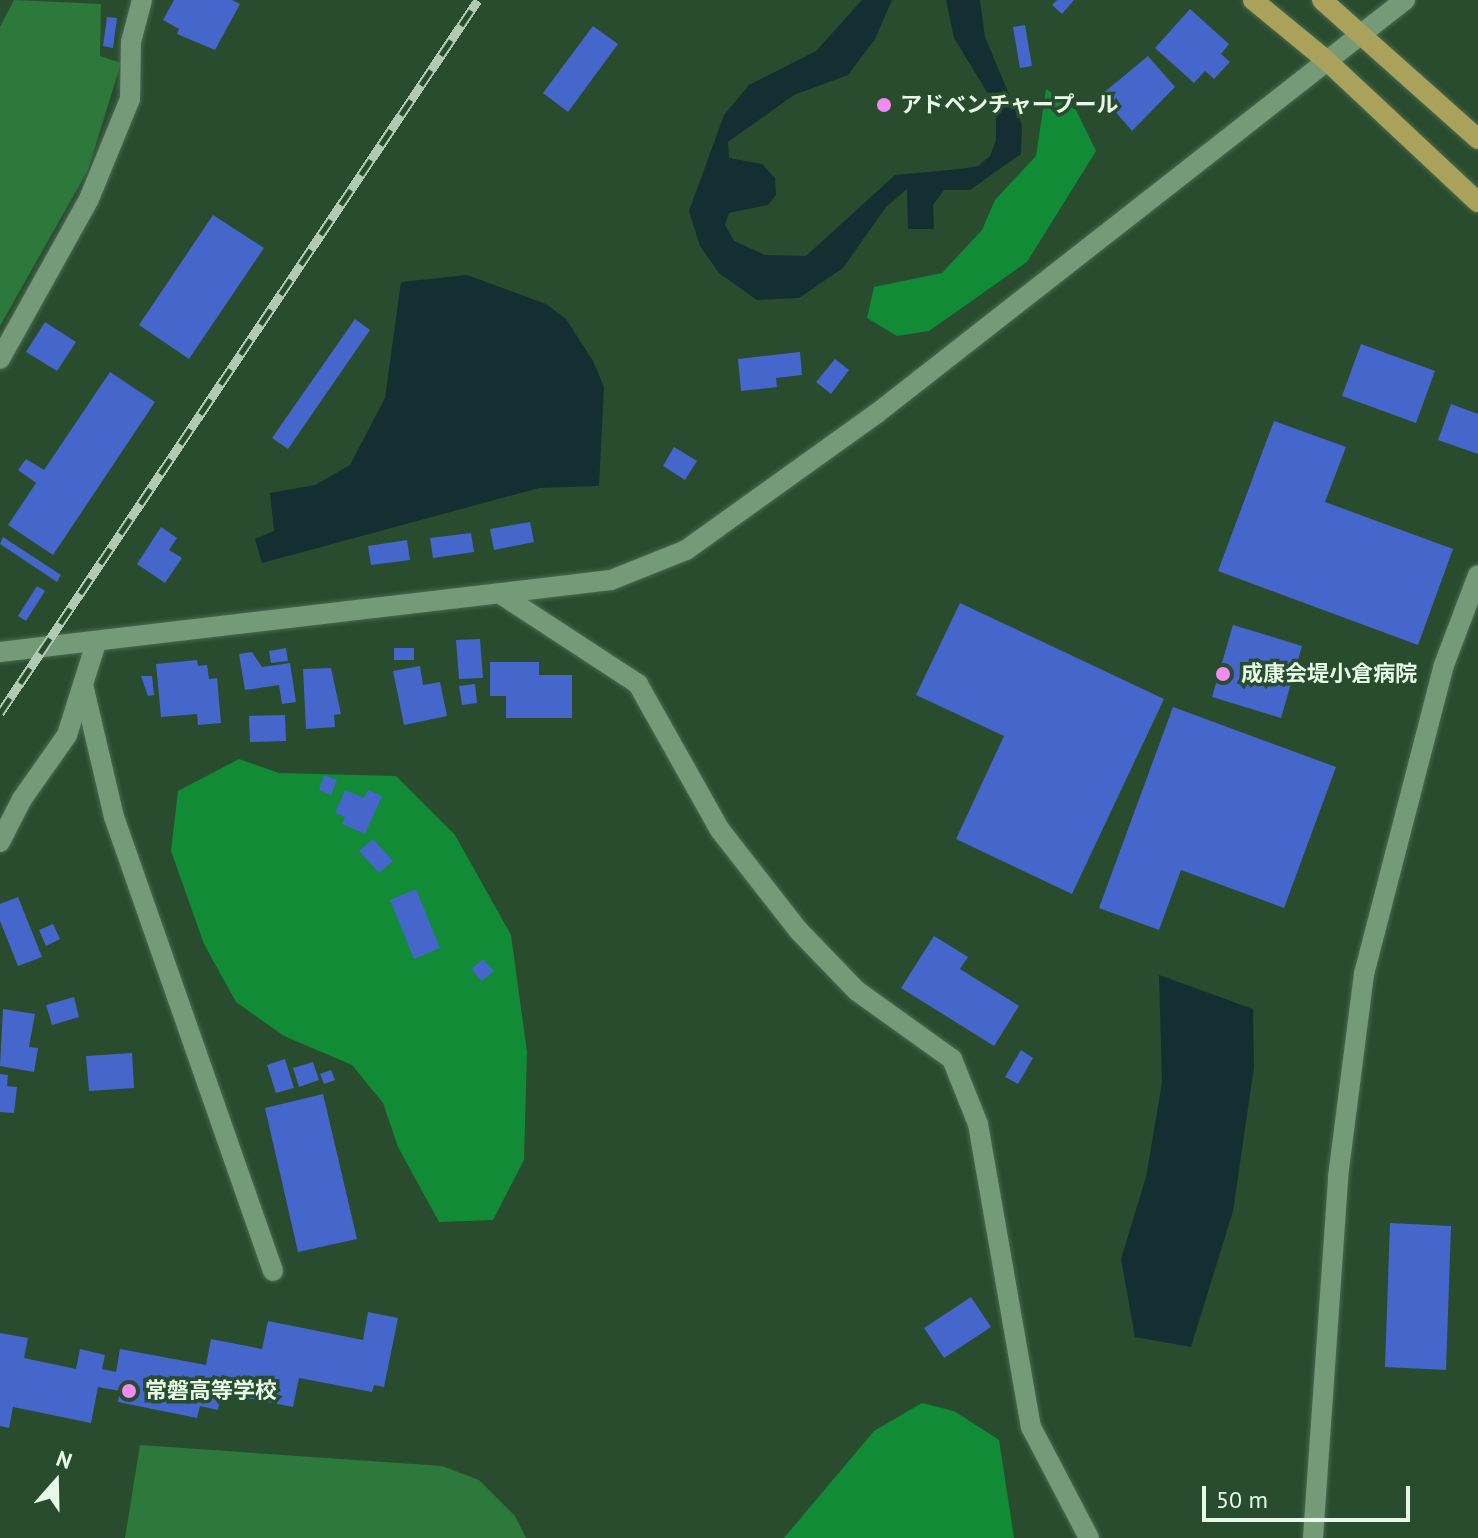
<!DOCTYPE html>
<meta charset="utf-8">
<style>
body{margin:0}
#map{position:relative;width:1478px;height:1538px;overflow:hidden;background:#294c2e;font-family:"PT Sans","Noto Sans JP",sans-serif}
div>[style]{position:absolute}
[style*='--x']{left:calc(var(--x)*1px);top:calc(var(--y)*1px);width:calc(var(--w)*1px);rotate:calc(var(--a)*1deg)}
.green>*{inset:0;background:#2d783b}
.forest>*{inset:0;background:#118b35}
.water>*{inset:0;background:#152e32}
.building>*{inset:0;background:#4566ca}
.roads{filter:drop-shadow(0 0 2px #4a6950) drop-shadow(0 0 2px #4a6950)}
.minor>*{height:20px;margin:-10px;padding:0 10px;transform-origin:10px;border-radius:10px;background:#759a78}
.major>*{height:20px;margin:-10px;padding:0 10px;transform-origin:10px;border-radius:10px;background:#aaa15a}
.rail>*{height:9px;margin-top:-4.5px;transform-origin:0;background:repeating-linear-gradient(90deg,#294c2e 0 18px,#b1cab4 0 36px);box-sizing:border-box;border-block:2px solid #b1cab4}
.dots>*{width:22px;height:22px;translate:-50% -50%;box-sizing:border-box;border:4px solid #294c2e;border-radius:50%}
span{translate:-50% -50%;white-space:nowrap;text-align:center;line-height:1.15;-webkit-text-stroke:7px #294c2e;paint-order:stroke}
.poi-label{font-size:22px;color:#e6fae8;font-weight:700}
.left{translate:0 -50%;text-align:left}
.north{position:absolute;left:16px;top:1442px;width:80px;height:80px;-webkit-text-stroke:6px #294c2e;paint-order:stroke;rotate:20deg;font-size:22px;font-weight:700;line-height:32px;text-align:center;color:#e6fae8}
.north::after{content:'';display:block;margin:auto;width:28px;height:36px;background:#e6fae8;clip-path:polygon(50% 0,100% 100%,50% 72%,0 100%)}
.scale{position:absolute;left:1202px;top:1486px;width:208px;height:36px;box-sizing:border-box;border:4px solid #e6fae8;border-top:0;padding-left:10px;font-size:24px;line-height:28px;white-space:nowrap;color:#e6fae8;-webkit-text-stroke:6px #294c2e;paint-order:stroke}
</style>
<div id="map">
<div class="green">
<i style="clip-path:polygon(14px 0,101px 4px,100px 56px,121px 63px,88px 170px,0 326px,0 27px)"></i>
<i style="clip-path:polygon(140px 1445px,442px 1466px,479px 1480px,515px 1516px,526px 1538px,125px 1538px)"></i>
</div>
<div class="forest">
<i style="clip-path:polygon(1046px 89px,1076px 110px,1096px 151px,1027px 262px,929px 331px,897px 336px,867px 318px,874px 287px,942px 273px,982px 230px,995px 200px,1036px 156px)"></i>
<i style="clip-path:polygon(239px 759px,279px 773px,396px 776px,455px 835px,511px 935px,527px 1052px,524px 1160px,493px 1220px,439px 1222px,398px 1147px,383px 1103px,352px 1065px,284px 1036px,236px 1002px,204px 944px,171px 851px,178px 791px)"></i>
<i style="clip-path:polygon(922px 1403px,954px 1411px,999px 1440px,1014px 1538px,784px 1538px,874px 1431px)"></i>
</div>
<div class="water">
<i style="clip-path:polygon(862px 0,892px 0,875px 39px,848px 75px,794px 95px,728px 142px,729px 158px,762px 164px,775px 178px,776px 195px,768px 205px,729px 213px,725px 225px,734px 241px,765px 255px,806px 256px,895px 175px,960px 169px,978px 166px,990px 156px,996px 140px,996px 107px,954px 38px,946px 0,980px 0,985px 37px,1022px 125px,1021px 154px,970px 190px,944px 190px,933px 205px,934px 229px,908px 229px,907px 189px,886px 207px,843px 268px,799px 298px,757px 300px,719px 273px,700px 246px,689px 211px,724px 115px,749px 85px,816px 51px)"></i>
<i style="clip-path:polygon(467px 275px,546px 304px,566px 319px,593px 361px,604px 387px,599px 486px,539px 488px,262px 563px,255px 539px,274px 531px,270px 493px,315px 485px,350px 465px,385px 398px,401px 282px)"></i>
<i style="clip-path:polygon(1159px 975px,1253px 1009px,1254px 1067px,1233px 1211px,1191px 1347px,1135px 1337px,1121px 1259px,1146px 1177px,1162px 1083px)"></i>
</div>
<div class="building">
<i style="clip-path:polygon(174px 0,232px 0,240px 4px,215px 50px,177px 34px,179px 29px,163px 20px)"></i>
<i style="clip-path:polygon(1057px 0,1074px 0,1062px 14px,1052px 5px)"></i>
<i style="clip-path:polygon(1190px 9px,1229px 44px,1221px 54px,1230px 62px,1214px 79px,1205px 71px,1194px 83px,1155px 48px)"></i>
<i style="clip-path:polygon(107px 17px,117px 18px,113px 48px,103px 46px)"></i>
<i style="clip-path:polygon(1025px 25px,1032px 66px,1020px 68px,1013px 27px)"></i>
<i style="clip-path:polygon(593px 26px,618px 44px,568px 112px,543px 93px)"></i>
<i style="clip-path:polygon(1148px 56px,1175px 87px,1132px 131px,1101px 95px)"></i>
<i style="clip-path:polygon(213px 215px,264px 248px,189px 359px,139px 325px)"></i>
<i style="clip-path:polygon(355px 319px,370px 330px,288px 449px,272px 438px)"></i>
<i style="clip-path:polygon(45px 322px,76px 342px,57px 371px,26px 352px)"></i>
<i style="clip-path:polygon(1361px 344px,1435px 371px,1416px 423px,1342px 396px)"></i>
<i style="clip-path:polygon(800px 352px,802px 375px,776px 378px,777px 387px,741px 391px,738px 359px)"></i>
<i style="clip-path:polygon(835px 359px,849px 370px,831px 394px,816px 382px)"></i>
<i style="clip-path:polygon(110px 372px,155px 402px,53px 555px,8px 525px,36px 483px,18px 470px,26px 459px,44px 470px)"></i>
<i style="clip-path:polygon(1451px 404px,1478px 414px,1478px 454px,1438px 440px)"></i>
<i style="clip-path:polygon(1274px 421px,1346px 447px,1325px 502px,1453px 549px,1418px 645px,1218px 571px)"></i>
<i style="clip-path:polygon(674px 447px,697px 461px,685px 480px,663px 466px)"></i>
<i style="clip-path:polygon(530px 522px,534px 542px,494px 550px,490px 529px)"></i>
<i style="clip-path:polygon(161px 527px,177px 538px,169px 550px,182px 558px,165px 583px,137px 564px)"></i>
<i style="clip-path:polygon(471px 533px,474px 552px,433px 558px,430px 538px)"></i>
<i style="clip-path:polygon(3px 537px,61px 575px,57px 582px,0 544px)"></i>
<i style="clip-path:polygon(407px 540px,410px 560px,371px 565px,368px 546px)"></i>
<i style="clip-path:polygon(37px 586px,45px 591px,26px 621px,18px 616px)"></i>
<i style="clip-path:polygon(960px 603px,1164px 699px,1072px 894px,956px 839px,1004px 736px,916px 695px)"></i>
<i style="clip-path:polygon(1233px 625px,1302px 646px,1281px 718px,1212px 697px)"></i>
<i style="clip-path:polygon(480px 639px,483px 678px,459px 679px,456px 640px)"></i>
<i style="clip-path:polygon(286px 648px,288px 661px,271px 663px,269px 651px)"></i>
<i style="clip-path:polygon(394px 648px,414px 648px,414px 660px,394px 660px)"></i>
<i style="clip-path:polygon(252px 652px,262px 667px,290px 663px,296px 702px,282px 704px,279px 685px,245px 690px,239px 654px)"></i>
<i style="clip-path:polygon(197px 660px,198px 666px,207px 665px,209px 679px,217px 678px,221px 723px,198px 725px,197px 714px,161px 717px,156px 664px)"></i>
<i style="clip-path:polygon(490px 662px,539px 662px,539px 675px,572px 675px,572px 718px,506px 718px,506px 696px,490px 696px)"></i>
<i style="clip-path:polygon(420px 666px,423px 685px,440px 682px,447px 716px,404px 725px,393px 671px)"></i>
<i style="clip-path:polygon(331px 668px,341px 714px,334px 715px,335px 727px,306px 729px,303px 669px)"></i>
<i style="clip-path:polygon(141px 676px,152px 676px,154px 695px,148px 696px)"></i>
<i style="clip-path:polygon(475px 684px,477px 703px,462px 705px,459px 686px)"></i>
<i style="clip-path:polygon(1173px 707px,1336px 767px,1284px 908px,1181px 870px,1159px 930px,1099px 908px)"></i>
<i style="clip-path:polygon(285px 715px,286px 741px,250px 742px,249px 716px)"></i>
<i style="clip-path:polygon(324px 775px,337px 780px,331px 795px,319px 790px)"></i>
<i style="clip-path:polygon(345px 790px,364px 798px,368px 790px,382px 796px,365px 834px,342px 824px,345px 817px,335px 813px)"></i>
<i style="clip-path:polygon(373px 839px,393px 861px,379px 873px,359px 851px)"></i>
<i style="clip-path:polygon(416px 889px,440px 948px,414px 959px,390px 900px)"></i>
<i style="clip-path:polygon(18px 897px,42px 957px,18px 966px,0 921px,0 904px)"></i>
<i style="clip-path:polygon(53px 924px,60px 939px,46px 946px,39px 930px)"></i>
<i style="clip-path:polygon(934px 936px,968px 957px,960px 969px,1019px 1006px,994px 1046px,901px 988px)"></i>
<i style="clip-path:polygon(483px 959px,494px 971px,482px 981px,471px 969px)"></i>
<i style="clip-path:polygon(74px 997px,79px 1017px,52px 1025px,46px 1005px)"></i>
<i style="clip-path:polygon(3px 1009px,35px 1014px,29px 1047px,38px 1048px,34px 1072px,0 1066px)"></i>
<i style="clip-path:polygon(1021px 1050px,1033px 1058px,1018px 1084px,1005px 1077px)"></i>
<i style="clip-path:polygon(132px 1053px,134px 1088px,89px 1091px,86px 1056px)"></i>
<i style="clip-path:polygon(285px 1059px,294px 1088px,276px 1093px,267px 1065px)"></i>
<i style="clip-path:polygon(313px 1062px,319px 1080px,299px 1087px,293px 1068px)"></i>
<i style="clip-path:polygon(331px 1070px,335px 1080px,324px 1084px,320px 1074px)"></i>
<i style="clip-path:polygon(0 1074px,8px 1075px,7px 1086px,17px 1087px,14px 1113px,0 1112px)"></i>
<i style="clip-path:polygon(323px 1094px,357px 1239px,298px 1252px,265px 1108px)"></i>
<i style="clip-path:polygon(1390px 1223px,1451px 1226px,1446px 1370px,1385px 1367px)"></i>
<i style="clip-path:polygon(971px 1297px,991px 1327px,944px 1358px,924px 1328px)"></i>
<i style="clip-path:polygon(368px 1312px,398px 1318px,384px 1387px,374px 1385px,372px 1392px,299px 1378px,293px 1407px,221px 1393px,218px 1410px,200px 1406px,197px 1418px,118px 1402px,120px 1391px,98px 1387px,91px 1423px,13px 1407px,9px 1428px,0 1426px,0 1333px,28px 1338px,24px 1358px,76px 1369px,80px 1349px,105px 1355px,102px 1369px,116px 1372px,120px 1349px,206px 1365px,211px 1339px,262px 1349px,268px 1321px,363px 1340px)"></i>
</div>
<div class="roads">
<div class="minor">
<i style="--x:0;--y:359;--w:183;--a:-60.9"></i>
<i style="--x:89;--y:199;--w:108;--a:-67.7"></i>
<i style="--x:130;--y:99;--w:57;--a:-89"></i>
<i style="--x:131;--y:42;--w:43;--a:-75.3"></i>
<i style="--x:502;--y:595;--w:163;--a:33.2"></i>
<i style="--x:638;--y:684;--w:167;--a:60.7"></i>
<i style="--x:720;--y:830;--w:128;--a:52"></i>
<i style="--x:799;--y:931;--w:83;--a:46"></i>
<i style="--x:857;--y:991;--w:117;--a:35.6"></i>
<i style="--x:952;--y:1059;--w:70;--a:68.2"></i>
<i style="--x:978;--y:1124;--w:308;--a:80.1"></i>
<i style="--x:1031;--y:1427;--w:125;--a:62.4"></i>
<i style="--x:0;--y:652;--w:615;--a:-6.72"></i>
<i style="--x:611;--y:580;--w:81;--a:-21.8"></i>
<i style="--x:686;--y:550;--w:234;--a:-35.6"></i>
<i style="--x:876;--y:414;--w:672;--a:-38.05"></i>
<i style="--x:84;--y:689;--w:131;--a:76.8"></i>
<i style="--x:114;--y:817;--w:481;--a:70.7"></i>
<i style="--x:0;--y:842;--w:48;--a:-62.9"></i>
<i style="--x:22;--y:799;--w:78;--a:-54.9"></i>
<i style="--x:67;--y:735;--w:96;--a:-72.5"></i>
<i style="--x:1313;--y:1538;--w:362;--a:-86"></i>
<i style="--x:1338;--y:1177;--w:205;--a:-82.7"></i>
<i style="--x:1364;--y:974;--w:319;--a:-75.5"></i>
<i style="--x:1444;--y:665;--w:96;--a:-69.3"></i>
</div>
<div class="major">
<i style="--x:1253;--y:0;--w:94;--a:39.4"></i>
<i style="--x:1326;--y:60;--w:208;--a:43.1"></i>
<i style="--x:1322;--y:0;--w:209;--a:41.7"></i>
</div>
</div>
<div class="rail">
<i style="--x:0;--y:713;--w:858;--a:-56.16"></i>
</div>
<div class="dots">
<i style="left:884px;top:105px;background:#f28af2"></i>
<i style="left:1223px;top:674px;background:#f28af2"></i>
<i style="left:129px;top:1391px;background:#f28af2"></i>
</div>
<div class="poi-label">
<span class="left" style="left:900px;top:105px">アドベンチャープール</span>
<span class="left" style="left:1241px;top:674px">成康会堤小倉病院</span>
<span class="left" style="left:145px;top:1391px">常磐高等学校</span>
</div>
<div class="north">N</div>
<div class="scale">50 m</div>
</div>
